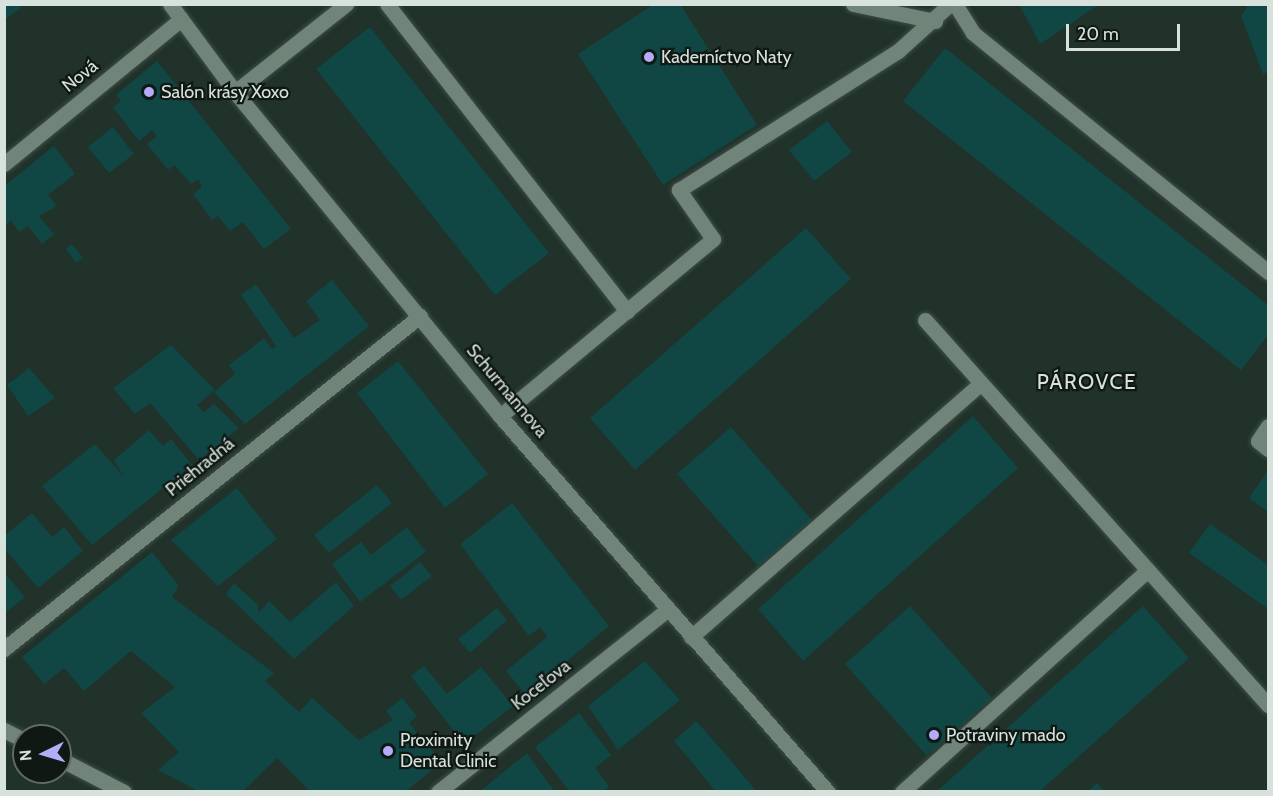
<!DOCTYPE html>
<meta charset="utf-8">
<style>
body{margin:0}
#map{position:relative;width:1273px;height:796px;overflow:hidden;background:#20322a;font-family:Cabin,sans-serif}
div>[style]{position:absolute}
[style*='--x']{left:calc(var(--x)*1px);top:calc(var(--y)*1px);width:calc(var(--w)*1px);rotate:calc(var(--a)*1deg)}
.building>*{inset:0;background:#104643}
.roads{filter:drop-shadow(0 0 2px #3f4d47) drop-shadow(0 0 2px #3f4d47)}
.minor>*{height:15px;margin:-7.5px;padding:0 7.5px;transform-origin:7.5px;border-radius:7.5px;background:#70847a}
.dots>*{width:16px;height:16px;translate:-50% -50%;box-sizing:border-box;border:3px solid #101814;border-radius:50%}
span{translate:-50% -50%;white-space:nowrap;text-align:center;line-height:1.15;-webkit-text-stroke:4.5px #101814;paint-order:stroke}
.poi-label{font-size:18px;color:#d7e2dd}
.left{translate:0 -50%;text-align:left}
.street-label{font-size:18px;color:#d7e2dd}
.quarter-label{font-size:21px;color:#d7e2dd;letter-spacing:1.5px}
.frame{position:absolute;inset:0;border:6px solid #d7e2dd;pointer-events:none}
.north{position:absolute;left:12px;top:724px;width:60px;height:60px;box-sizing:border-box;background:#101814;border:2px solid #606964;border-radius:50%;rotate:265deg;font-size:16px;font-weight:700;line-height:24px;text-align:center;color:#d7e2dd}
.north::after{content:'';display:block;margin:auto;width:21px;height:27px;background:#b4acf9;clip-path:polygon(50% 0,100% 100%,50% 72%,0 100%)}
.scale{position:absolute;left:1066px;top:24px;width:114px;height:27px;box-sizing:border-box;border:3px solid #d7e2dd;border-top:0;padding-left:8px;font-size:18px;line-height:21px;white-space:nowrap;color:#d7e2dd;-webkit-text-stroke:4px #101814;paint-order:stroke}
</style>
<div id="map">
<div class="building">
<i style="clip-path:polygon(4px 4px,18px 4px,21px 8px,4px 20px)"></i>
<i style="clip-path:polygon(654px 4px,680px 4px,757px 125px,663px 185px,578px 54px)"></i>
<i style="clip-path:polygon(1019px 4px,1100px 4px,1040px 44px)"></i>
<i style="clip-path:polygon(1248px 5px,1268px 5px,1268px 72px,1263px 74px,1241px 16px)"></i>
<i style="clip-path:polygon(370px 27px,549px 253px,495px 295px,316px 69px)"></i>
<i style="clip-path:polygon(945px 48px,1268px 305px,1268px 335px,1241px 370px,903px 101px)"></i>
<i style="clip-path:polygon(157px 61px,291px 229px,264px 249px,243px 222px,230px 231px,218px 216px,212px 220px,193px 194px,202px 187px,198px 179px,191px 184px,174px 165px,168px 170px,147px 144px,157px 136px,152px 130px,139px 141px,113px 107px,121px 101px,116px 95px)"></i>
<i style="clip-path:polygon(827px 121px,852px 152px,814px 181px,789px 150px)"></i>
<i style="clip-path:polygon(113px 127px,134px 154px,109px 173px,88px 147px)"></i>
<i style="clip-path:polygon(54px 146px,75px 174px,48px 195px,57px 206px,39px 216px,54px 234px,42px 244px,28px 226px,19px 232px,11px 221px,4px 226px,4px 186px)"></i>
<i style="clip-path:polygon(806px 228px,851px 279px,635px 470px,590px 418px)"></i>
<i style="clip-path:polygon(72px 244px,83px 258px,76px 263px,66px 249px)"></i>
<i style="clip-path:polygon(332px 280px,369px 326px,245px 424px,214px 392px,235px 374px,229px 365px,264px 338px,272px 349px,276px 346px,241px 295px,256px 284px,294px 338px,320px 320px,306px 301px)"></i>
<i style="clip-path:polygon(171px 345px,215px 390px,197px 405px,204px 412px,214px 404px,239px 428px,199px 460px,150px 403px,135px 414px,113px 388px)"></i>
<i style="clip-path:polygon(398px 361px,488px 474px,445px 508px,357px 393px)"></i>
<i style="clip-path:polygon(29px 368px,55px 398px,28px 416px,7px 385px)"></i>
<i style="clip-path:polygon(973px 416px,1018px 468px,803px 661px,758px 609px)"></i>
<i style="clip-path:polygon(731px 427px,812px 520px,758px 566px,677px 474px)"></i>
<i style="clip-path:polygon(149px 430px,163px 446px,171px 439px,192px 465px,92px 545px,42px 486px,95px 444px,124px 477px,114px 460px)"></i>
<i style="clip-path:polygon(1268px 470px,1268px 512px,1249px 498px)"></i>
<i style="clip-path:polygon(377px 485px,392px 503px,329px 553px,314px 535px)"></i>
<i style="clip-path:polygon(237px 488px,277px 539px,218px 586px,171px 540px)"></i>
<i style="clip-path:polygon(512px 503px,609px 626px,526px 695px,506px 671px,547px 637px,540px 627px,529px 636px,460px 544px)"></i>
<i style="clip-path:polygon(32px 513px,52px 537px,64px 527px,83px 551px,38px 588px,4px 548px,4px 536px)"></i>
<i style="clip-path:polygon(1210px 524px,1268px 565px,1268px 609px,1189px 553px)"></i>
<i style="clip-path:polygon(407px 527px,426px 552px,360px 602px,332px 564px,361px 542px,371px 555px)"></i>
<i style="clip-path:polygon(152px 552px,179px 586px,172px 597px,274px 673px,265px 681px,299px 712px,312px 698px,359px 740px,393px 720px,386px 711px,402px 698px,417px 716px,409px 723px,442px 762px,405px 792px,311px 792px,277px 758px,242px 792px,200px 792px,158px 770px,179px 752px,141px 713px,175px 687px,131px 651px,84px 691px,64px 668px,44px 684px,22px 657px)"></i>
<i style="clip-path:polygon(420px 562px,432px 576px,401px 600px,390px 586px)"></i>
<i style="clip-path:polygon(4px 572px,25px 597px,4px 614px)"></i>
<i style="clip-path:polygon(336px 582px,354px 606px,294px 659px,226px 594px,234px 583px,258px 605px,258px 613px,269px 601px,290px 622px)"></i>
<i style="clip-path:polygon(910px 606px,992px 698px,927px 756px,845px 664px)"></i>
<i style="clip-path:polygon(1143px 606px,1189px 658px,1039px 792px,936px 792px)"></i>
<i style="clip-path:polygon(497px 608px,507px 620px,470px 653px,458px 639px)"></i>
<i style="clip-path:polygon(645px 661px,680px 700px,618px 750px,588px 706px)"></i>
<i style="clip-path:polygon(424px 666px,447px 694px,481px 667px,513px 706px,464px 744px,411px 676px)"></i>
<i style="clip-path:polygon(579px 713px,611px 755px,595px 768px,609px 786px,603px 792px,570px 792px,535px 747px)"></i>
<i style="clip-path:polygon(696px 721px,721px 749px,757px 792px,716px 792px,709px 783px,674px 741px)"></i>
<i style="clip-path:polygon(527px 753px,555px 792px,479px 792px,484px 788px)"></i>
<i style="clip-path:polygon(1097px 783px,1105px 792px,1087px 792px)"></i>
</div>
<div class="roads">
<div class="minor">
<i style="--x:170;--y:4;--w:109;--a:53.5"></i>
<i style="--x:235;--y:92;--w:419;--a:50.7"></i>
<i style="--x:500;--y:416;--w:499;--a:48.9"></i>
<i style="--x:387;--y:4;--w:390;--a:52"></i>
<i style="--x:853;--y:4;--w:84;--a:11.7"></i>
<i style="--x:955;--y:4;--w:34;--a:58"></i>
<i style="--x:973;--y:33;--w:380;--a:39"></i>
<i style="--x:235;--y:92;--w:142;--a:-38.4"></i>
<i style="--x:4;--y:164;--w:229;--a:-39.3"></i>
<i style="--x:925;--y:320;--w:516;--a:48.3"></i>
<i style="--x:500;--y:416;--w:277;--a:-39.7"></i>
<i style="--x:713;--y:239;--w:60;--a:-124.8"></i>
<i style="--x:679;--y:190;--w:259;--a:-32.4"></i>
<i style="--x:898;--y:51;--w:70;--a:-42.1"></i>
<i style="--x:1268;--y:426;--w:18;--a:124"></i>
<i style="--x:1258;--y:441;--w:13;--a:39"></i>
<i style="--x:691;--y:637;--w:384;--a:-41.2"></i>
<i style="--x:4;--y:649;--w:533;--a:-38.68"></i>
<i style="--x:4;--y:730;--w:22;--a:27"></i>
<i style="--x:60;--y:759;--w:72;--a:27.3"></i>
<i style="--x:438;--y:792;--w:294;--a:-38.5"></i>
<i style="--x:902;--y:792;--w:331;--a:-42.1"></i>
</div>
</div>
<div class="dots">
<i style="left:649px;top:57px;background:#b4acf9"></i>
<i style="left:149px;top:92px;background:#b4acf9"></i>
<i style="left:934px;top:735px;background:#b4acf9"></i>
<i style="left:388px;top:751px;background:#b4acf9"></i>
</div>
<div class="poi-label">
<span class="left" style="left:661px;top:57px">Kaderníctvo Naty</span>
<span class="left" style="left:161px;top:92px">Salón krásy Xoxo</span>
<span class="left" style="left:946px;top:735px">Potraviny mado</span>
<span class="left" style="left:400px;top:751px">Proximity<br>Dental Clinic</span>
</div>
<div class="street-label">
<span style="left:80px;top:76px;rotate:-39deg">Nová</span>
<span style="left:507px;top:391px;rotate:50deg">Schurmannova</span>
<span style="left:200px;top:467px;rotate:-39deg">Priehradná</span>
<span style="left:541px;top:685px;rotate:-38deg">Koceľova</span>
</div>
<div class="quarter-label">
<span style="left:1087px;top:382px">PÁROVCE</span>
</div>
<div class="frame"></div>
<div class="north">N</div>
<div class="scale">20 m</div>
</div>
